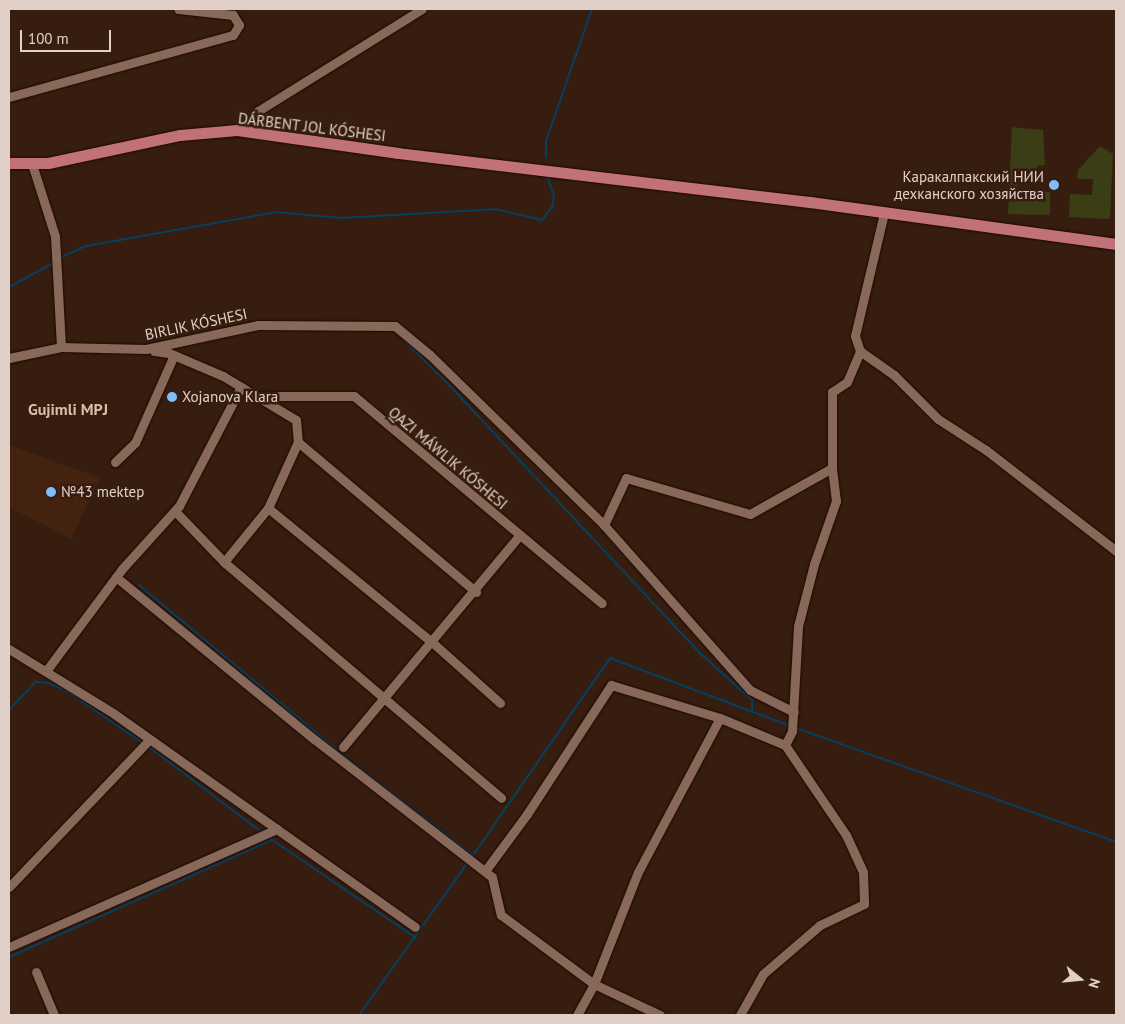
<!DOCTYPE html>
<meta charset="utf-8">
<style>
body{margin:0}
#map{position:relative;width:1125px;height:1024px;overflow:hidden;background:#371d0f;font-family:"PT Sans",sans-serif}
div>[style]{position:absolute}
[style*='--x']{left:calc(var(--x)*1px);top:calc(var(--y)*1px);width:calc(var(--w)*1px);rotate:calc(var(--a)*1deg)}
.built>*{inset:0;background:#432310}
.green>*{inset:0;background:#3b3d14}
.stream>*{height:2px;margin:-1px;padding:0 1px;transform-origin:1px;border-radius:1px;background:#044061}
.roads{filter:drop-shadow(0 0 1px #1d0700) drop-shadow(0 0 1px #1d0700)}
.minor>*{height:9px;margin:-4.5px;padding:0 4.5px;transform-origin:4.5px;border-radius:4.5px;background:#886959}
.major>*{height:11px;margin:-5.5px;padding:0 5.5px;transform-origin:5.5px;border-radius:5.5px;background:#c07278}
.dots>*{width:14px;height:14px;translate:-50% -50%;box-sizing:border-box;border:2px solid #371d0f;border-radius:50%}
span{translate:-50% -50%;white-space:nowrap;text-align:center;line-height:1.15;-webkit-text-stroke:5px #371d0f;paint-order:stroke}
.street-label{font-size:15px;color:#e1d0c7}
.poi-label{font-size:15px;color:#e1d0c7}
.right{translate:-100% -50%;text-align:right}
.left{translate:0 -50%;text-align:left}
.neighbourhood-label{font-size:16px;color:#ddbba9;font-weight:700}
.frame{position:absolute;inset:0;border:10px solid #e1d0c7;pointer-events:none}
.north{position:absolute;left:1055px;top:954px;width:50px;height:50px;-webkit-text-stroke:4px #371d0f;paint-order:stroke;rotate:107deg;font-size:14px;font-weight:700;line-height:20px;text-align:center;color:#e1d0c7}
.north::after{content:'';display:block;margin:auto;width:18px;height:22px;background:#e1d0c7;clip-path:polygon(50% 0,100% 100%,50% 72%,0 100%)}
.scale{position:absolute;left:20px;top:30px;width:91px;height:22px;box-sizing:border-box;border:2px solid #e1d0c7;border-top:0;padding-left:6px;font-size:15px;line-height:18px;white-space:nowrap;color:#e1d0c7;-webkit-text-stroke:4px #371d0f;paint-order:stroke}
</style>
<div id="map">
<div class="built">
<i style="clip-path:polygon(9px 445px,100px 478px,71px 539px,9px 507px)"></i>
</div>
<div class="green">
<i style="clip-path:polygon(1012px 127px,1043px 130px,1045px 165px,1037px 166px,1037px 178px,1017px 178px,1018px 191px,1050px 192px,1050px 215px,1008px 214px)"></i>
<i style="clip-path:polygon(1100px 146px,1113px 154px,1110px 219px,1069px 217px,1070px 194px,1092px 195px,1093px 179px,1077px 179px,1078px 170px)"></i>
</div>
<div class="stream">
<i style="--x:546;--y:157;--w:16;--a:-90"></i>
<i style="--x:546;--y:141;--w:140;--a:-70.8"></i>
<i style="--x:62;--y:257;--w:26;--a:-25"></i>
<i style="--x:86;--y:246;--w:194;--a:-10.1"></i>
<i style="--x:277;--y:212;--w:64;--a:5.4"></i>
<i style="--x:341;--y:218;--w:154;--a:-3.3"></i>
<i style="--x:495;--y:209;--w:48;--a:13.2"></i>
<i style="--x:542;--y:220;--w:16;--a:-52"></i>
<i style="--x:552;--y:207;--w:11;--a:-80"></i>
<i style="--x:554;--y:196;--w:21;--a:-109"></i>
<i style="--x:9;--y:287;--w:50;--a:-28.6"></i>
<i style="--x:406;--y:342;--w:64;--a:45"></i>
<i style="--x:451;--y:387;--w:367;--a:46.9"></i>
<i style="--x:702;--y:655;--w:67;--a:42"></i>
<i style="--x:752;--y:700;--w:12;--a:90"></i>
<i style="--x:139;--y:585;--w:278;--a:39.8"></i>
<i style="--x:353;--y:763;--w:151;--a:37.5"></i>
<i style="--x:9;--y:710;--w:38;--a:-47"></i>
<i style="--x:35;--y:682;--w:14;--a:4"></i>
<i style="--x:49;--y:683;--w:21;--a:25"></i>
<i style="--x:68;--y:692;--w:91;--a:34.2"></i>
<i style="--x:796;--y:728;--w:340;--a:19.6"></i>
<i style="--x:148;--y:746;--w:141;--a:37.2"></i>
<i style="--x:268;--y:837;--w:179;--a:34.3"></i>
<i style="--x:471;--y:858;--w:244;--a:-55.2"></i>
<i style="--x:610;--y:658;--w:189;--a:20.7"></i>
<i style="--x:9;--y:957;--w:288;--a:-24"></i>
<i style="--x:359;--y:1015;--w:188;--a:-54.5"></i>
</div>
<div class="roads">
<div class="minor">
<i style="--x:9;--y:97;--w:232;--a:-15.5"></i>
<i style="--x:233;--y:35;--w:12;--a:-59"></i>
<i style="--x:239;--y:25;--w:12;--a:-121"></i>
<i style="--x:233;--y:15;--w:55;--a:-173.8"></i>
<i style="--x:237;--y:130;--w:28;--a:-42"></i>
<i style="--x:258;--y:111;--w:193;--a:-31.9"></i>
<i style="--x:32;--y:164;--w:76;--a:72.3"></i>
<i style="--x:55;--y:236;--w:111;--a:86.9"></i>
<i style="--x:884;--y:213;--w:126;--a:103.3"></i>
<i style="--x:855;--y:336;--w:16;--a:72"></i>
<i style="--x:860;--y:351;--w:42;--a:35.2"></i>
<i style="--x:894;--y:375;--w:62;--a:45"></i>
<i style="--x:938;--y:419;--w:57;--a:32.9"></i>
<i style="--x:986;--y:450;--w:165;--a:37.8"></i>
<i style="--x:154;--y:351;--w:15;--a:8"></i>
<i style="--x:169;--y:353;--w:59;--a:23.1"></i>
<i style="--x:223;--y:376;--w:85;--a:31.1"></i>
<i style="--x:296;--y:420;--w:22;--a:85"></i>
<i style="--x:298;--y:442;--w:233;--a:40.1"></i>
<i style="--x:9;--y:358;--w:53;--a:-11.9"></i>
<i style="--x:61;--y:347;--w:85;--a:1.3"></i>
<i style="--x:146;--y:349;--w:115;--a:-12.1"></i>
<i style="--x:258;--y:325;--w:137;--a:0.4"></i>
<i style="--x:395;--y:326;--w:45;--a:39.6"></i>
<i style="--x:430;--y:355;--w:243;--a:44.3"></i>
<i style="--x:604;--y:525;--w:220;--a:48.5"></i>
<i style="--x:750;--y:690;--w:49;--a:26.6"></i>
<i style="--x:257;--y:396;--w:97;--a:0"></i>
<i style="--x:354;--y:396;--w:323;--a:39.9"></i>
<i style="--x:115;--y:462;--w:28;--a:-44"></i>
<i style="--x:135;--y:443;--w:96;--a:-66.1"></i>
<i style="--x:268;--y:508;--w:213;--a:39.3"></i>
<i style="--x:433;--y:643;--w:90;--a:41.8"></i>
<i style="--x:175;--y:511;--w:71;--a:46.1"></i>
<i style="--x:224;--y:562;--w:364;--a:40.4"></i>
<i style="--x:604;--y:525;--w:52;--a:-64.9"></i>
<i style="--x:626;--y:478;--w:129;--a:16.2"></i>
<i style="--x:750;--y:514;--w:94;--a:-29.3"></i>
<i style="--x:224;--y:562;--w:70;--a:-50.8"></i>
<i style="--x:268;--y:508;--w:72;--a:-65.6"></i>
<i style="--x:116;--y:577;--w:256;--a:39.3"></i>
<i style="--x:314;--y:739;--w:225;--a:37.8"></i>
<i style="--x:492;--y:877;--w:39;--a:77"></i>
<i style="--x:501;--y:915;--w:116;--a:36.6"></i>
<i style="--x:594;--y:984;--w:73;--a:25.2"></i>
<i style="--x:9;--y:649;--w:122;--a:31.6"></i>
<i style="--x:113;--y:713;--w:370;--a:35.3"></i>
<i style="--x:46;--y:671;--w:127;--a:-53.3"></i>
<i style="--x:122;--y:569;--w:85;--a:-47.9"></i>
<i style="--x:179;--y:506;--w:134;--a:-62.5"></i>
<i style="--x:785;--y:745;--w:16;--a:-63"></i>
<i style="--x:792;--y:731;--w:105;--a:-86.7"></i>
<i style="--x:798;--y:626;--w:64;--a:-75.5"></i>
<i style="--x:814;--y:564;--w:67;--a:-70.8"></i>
<i style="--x:836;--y:501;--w:33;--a:-97"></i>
<i style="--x:832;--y:468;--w:76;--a:-90"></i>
<i style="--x:832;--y:392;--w:18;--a:-34"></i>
<i style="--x:847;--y:382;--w:34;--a:-67"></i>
<i style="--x:343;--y:747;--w:275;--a:-50.2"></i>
<i style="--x:485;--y:871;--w:71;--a:-53.6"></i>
<i style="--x:527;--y:814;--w:154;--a:-56.9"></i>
<i style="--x:611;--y:685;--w:114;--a:16.8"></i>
<i style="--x:720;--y:718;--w:70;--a:22.6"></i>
<i style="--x:785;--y:745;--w:109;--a:55.9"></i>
<i style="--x:846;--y:835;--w:41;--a:65.3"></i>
<i style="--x:863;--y:872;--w:32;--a:88"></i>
<i style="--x:864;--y:904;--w:49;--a:154.5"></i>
<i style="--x:820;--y:925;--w:75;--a:139.3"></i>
<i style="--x:763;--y:974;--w:47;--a:119.3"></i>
<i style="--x:9;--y:887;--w:204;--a:-46.4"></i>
<i style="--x:9;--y:947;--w:293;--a:-23.8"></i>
<i style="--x:36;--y:972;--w:47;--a:67.3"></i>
<i style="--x:577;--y:1015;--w:35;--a:-61"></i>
<i style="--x:594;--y:984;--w:120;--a:-68.6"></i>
<i style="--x:638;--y:872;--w:174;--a:-62"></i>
</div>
<div class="major">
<i style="--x:9;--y:163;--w:39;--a:0"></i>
<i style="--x:48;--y:163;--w:135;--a:-12"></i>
<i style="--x:180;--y:135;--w:57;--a:-5"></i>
<i style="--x:237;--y:130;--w:163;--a:8.1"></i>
<i style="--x:398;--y:153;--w:415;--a:6.8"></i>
<i style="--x:810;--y:202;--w:309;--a:7.8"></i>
</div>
</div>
<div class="dots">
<i style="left:1054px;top:185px;background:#81bdfa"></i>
<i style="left:172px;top:397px;background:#81bdfa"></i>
<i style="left:51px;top:492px;background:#81bdfa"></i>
</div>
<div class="street-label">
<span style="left:312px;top:127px;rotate:7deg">DÁRBENT JOL KÓSHESI</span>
<span style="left:196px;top:324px;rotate:-12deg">BIRLIK KÓSHESI</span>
<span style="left:448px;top:458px;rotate:40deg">QAZI MÁWLIK KÓSHESI</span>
</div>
<div class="poi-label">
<span class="right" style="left:1044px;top:185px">Каракалпакский НИИ<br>дехканского хозяйства</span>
<span class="left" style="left:182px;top:397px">Xojanova Klara</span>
<span class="left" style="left:61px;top:492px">№43 mektep</span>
</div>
<div class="neighbourhood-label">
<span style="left:68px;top:409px">Gujimli MPJ</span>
</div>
<div class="frame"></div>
<div class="north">N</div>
<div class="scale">100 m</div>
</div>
